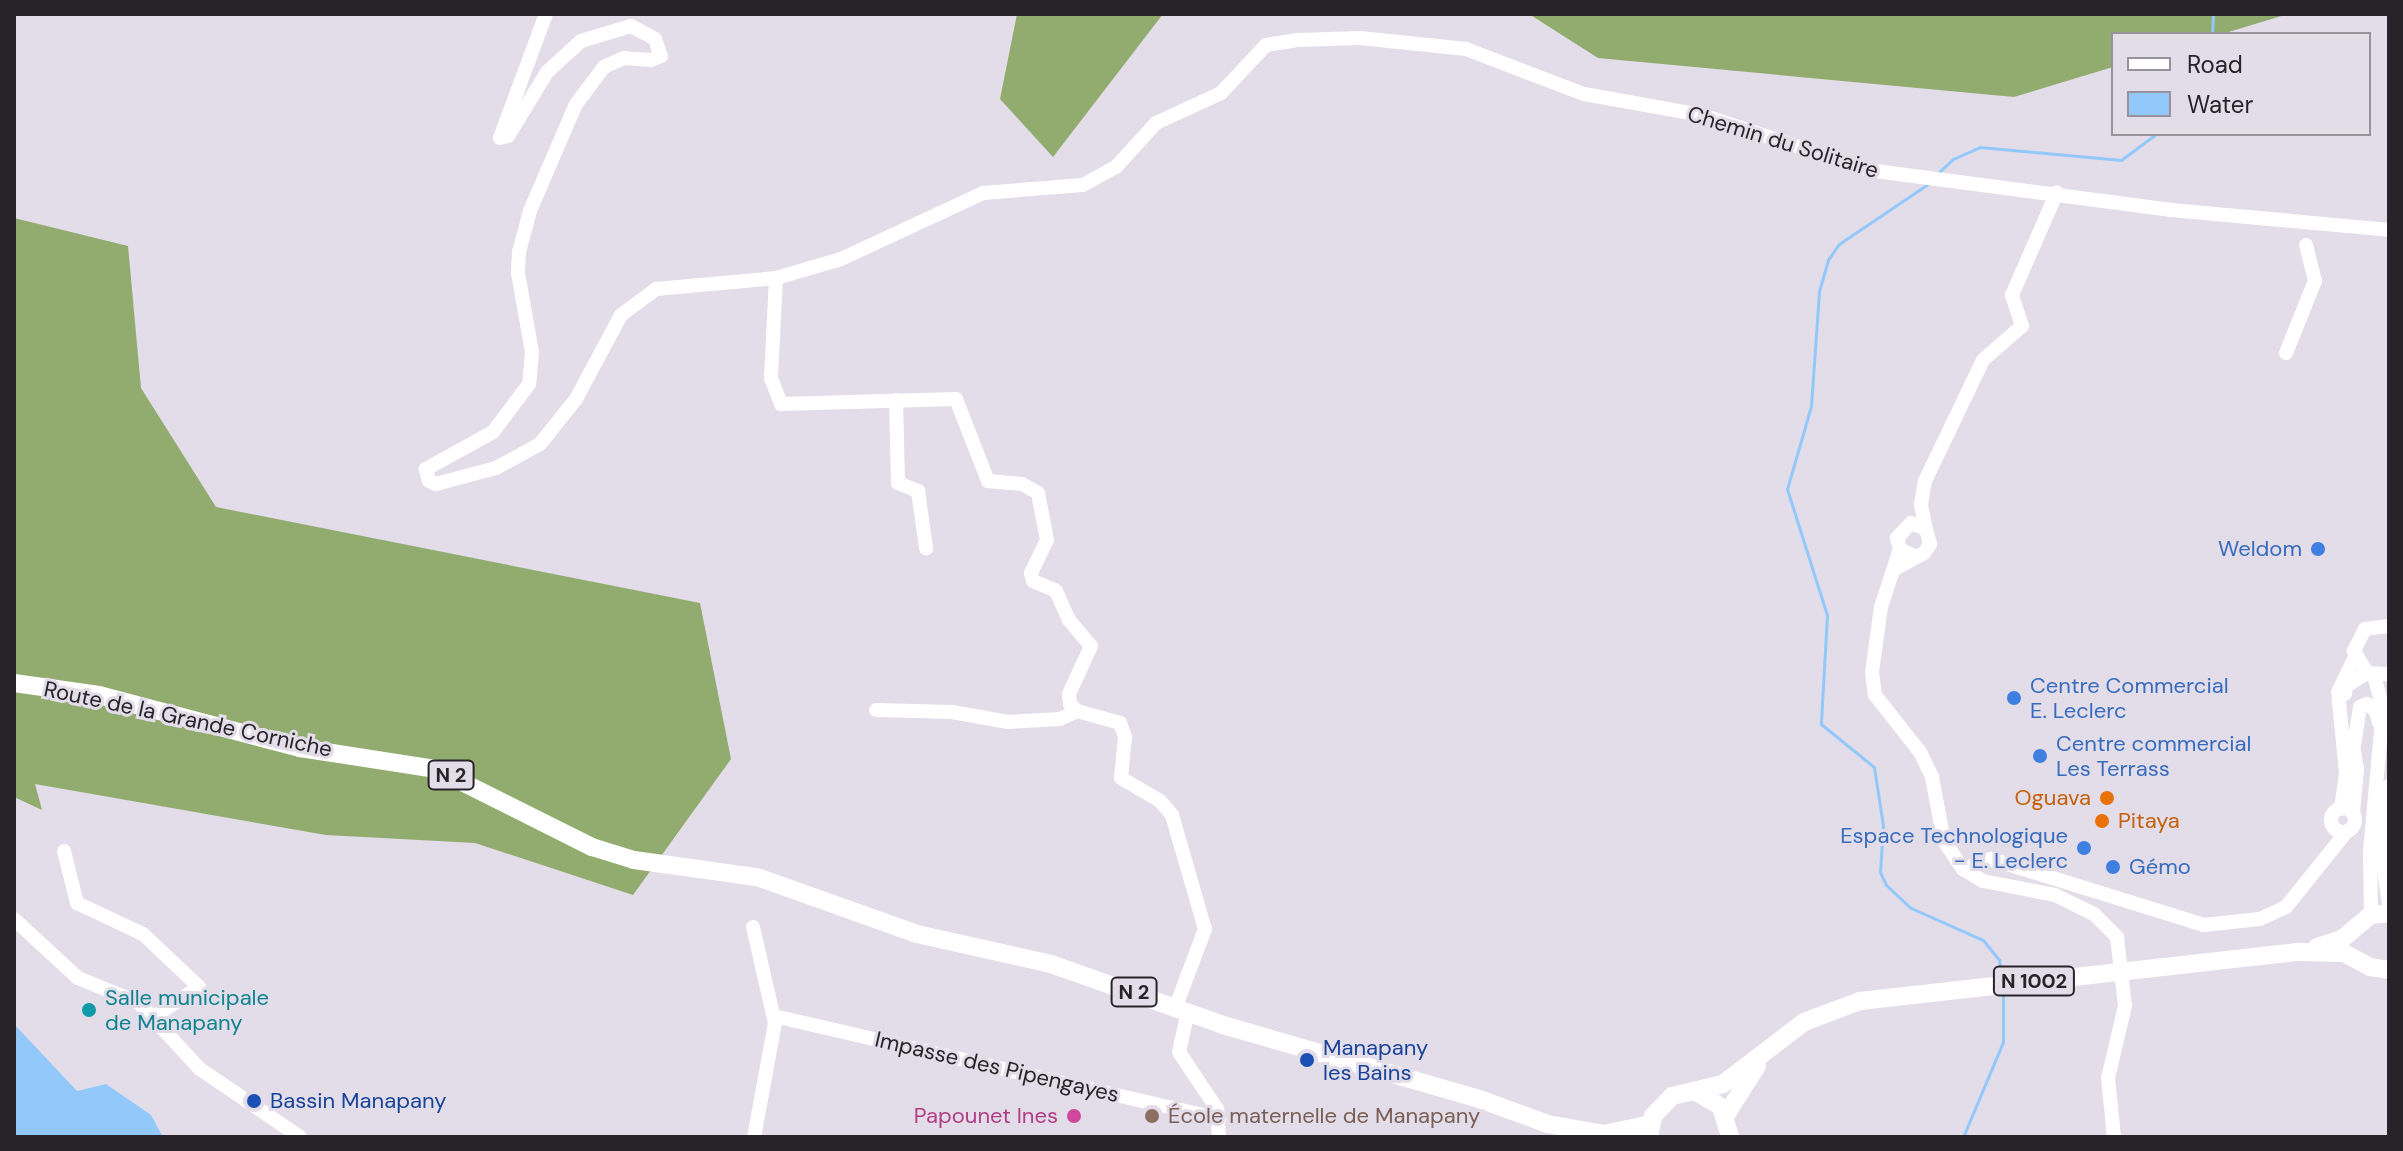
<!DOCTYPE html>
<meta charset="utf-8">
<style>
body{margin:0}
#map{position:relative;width:2403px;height:1151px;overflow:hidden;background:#e3dce9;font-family:"DM Sans",sans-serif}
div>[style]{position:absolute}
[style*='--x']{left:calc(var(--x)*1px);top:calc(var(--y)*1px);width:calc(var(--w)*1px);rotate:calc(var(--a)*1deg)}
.forest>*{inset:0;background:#92ac6f}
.water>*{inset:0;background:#93c9fa}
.stream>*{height:3px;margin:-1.5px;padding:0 1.5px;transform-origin:1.5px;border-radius:1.5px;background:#93c9fa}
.minor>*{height:14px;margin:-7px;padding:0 7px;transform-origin:7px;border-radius:7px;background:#fff}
.minor>.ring{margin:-7px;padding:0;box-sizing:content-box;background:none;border:14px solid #fff;border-radius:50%}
.major>*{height:18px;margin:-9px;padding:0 9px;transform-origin:9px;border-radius:9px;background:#fff}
.dots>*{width:22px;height:22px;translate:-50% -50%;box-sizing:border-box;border:4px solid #e3dce9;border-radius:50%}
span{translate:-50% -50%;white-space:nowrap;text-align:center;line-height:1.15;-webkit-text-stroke:6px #e3dce9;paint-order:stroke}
.shield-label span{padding:2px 6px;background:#e3dce9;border:2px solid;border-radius:6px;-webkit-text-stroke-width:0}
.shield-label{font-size:20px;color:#262429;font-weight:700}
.street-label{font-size:22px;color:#262429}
.shop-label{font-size:22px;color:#366cbe}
.right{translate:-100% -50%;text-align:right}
.left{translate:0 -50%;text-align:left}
.food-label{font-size:22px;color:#c56008}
.culture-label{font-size:22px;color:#0d838f}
.transit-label{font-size:22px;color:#164399}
.hotel-label{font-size:22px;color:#b23c85}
.education-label{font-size:22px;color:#785e54}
.frame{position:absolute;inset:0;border:16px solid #262429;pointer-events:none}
.legend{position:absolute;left:2111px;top:32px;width:260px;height:104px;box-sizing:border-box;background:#e3dce9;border:2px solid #97929c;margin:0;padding:10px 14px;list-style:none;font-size:24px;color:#262429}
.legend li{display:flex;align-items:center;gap:16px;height:40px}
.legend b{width:40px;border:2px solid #97929c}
</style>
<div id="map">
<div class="forest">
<i style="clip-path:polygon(1017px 14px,1163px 14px,1053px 157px,1000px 99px)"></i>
<i style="clip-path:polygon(1529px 14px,2288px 14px,2222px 34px,2113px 34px,2113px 67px,2014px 97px,1598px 58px)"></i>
<i style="clip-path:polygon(14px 218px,128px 246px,141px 388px,216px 507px,700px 603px,731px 759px,633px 895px,475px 843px,326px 835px,35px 784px,42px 810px,14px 797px)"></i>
</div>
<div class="water">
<i style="clip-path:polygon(14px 1024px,77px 1091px,106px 1084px,151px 1115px,163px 1137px,14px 1137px)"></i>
</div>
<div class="stream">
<i style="--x:2212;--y:34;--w:20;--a:-87"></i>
<i style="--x:1938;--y:173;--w:21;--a:-43"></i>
<i style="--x:1953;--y:159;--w:30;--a:-24"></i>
<i style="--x:1980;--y:147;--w:142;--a:5.3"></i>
<i style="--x:2121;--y:160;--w:44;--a:-36.6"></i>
<i style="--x:1928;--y:184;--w:107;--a:146"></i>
<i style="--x:1839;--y:244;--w:19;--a:125"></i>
<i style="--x:1828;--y:260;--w:33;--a:106"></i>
<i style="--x:1819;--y:292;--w:114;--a:94"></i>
<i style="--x:1811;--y:406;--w:86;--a:106.1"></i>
<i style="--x:1787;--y:489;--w:132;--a:72.4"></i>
<i style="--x:1827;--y:615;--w:109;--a:93.2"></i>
<i style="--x:1821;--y:724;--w:68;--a:39.1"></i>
<i style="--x:1874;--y:767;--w:60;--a:81.3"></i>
<i style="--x:1883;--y:826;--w:46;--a:93.7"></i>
<i style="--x:1880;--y:872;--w:14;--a:65"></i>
<i style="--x:1886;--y:885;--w:34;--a:43"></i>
<i style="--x:1911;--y:908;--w:79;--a:24"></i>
<i style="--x:1983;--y:940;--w:26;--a:51"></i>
<i style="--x:1999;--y:960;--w:16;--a:79"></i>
<i style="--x:1963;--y:1137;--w:103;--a:-67.2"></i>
<i style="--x:2003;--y:1042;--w:50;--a:-90"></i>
</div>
<div class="minor">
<i style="--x:546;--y:14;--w:132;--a:110.4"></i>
<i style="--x:500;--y:138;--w:8;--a:-14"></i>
<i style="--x:508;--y:136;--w:75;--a:-58.6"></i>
<i style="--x:547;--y:72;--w:46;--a:-42.4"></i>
<i style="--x:581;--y:41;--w:52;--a:-16.7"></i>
<i style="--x:631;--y:26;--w:27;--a:28"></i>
<i style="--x:655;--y:39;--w:18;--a:71"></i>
<i style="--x:661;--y:56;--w:11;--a:158"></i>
<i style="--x:651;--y:60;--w:27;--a:-176"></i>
<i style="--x:624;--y:58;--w:22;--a:156"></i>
<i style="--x:604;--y:67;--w:46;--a:127.1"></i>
<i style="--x:576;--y:104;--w:116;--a:113.3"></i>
<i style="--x:530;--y:211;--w:42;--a:105"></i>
<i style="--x:519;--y:252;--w:21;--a:93"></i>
<i style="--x:518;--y:273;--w:80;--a:80"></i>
<i style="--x:532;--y:352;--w:32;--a:95"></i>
<i style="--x:529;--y:384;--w:60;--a:126.9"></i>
<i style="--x:493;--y:432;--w:77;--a:151.1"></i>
<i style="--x:426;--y:469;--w:12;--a:76"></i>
<i style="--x:429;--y:481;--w:8;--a:23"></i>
<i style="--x:436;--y:484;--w:62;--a:-14.9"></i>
<i style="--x:496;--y:468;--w:50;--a:-28.6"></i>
<i style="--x:540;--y:444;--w:58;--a:-51.3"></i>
<i style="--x:576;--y:399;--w:95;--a:-61.8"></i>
<i style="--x:621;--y:315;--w:44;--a:-36.6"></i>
<i style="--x:656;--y:289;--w:121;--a:-5.2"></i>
<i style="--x:776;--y:278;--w:68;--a:-16.3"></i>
<i style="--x:841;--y:259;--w:157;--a:-24.9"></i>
<i style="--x:983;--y:193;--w:100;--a:-4.6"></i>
<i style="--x:1083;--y:185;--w:38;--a:-29"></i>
<i style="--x:1116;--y:167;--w:59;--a:-47.7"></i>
<i style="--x:1156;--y:123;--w:72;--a:-24.8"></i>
<i style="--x:1221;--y:93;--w:66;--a:-46.8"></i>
<i style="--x:1266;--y:45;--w:32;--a:-9"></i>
<i style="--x:1298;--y:40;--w:62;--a:-1.8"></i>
<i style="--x:1360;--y:38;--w:107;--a:5.9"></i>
<i style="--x:1466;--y:49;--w:126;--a:20.9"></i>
<i style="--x:1584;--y:94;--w:120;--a:10.1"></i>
<i style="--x:1702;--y:115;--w:175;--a:18.3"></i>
<i style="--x:1868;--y:170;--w:306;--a:7.5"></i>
<i style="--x:2171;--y:210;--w:219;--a:5.2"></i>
<i style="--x:776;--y:278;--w:100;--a:92.9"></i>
<i style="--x:771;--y:378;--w:28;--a:69"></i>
<i style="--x:781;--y:404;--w:175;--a:-1.6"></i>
<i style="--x:956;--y:399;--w:88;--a:68.7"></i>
<i style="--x:988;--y:481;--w:34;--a:5"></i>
<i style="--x:1022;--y:484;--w:18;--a:29"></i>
<i style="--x:1038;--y:493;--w:48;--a:79.2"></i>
<i style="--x:1047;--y:540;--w:37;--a:116"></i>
<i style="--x:1031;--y:573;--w:8;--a:76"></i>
<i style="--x:1033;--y:581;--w:25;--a:23"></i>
<i style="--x:1056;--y:591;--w:32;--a:66"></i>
<i style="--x:1069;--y:620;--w:34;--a:50"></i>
<i style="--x:1091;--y:646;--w:53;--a:114.6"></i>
<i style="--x:1069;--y:694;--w:10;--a:84"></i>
<i style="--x:1070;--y:704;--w:10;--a:45"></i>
<i style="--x:1077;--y:711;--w:45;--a:15.6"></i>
<i style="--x:1120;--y:723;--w:15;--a:70"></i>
<i style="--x:1125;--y:737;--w:41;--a:95.6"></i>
<i style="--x:1121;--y:778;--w:45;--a:30.5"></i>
<i style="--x:1160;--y:801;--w:18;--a:49"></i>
<i style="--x:1172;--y:815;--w:119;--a:73.9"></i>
<i style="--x:1205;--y:929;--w:82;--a:110.6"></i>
<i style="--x:2286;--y:353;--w:78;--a:-68.1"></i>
<i style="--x:2315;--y:281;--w:37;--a:-104"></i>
<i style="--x:896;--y:400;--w:83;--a:88.6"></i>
<i style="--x:898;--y:483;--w:22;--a:22"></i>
<i style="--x:918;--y:491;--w:58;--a:82"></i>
<i style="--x:1926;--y:529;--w:25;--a:-102"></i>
<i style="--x:1921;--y:505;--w:24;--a:-81"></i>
<i style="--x:1925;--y:481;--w:134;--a:-64.4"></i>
<i style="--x:1983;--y:360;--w:52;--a:-41.1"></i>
<i style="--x:2022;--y:326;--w:33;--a:-108"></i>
<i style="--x:2012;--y:295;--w:112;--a:-66.4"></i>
<i style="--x:1900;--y:549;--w:61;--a:108.1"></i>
<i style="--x:1881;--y:607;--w:66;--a:97.9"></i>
<i style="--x:1872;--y:672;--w:23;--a:83"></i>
<i style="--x:1875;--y:695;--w:73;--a:51.7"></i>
<i style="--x:1920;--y:752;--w:28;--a:64"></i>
<i style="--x:1932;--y:777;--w:65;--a:79.4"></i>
<i style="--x:1944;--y:841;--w:34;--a:56"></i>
<i style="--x:1963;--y:869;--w:23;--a:31"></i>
<i style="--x:1983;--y:881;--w:73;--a:11"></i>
<i style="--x:2055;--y:895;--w:43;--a:26"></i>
<i style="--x:2094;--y:914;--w:33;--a:45"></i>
<i style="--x:2117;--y:937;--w:69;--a:83.4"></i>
<i style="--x:2125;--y:1006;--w:74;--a:103.3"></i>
<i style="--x:2108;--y:1078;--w:59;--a:84.2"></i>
<i style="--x:1897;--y:568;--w:31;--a:-29"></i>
<i style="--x:1924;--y:553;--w:11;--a:-56"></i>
<i style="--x:1930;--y:544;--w:16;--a:-105"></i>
<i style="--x:1926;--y:529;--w:16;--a:-158"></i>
<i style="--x:1911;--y:523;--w:21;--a:133"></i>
<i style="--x:1897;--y:538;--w:11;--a:75"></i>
<i style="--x:1900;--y:549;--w:16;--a:27"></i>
<i style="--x:2389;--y:626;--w:24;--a:173"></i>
<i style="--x:2365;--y:629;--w:25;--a:117"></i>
<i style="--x:2354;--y:651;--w:26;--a:59"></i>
<i style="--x:2367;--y:673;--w:22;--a:3"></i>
<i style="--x:2345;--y:694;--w:8;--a:-83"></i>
<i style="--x:2346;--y:686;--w:25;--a:-32"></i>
<i style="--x:876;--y:710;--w:76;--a:1.5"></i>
<i style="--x:952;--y:712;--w:57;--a:10.1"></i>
<i style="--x:1008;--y:722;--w:52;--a:-3.3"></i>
<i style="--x:1060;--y:719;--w:19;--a:-25"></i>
<i style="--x:2352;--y:738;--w:31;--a:81"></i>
<i style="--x:2357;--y:769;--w:44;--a:95.2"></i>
<i style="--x:2354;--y:745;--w:38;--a:-81"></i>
<i style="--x:2360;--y:707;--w:8;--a:-23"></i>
<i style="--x:2367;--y:704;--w:11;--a:38"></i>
<i style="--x:2376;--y:711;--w:12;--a:76"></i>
<i style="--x:2389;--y:786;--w:64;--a:97.1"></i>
<i style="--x:2381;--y:850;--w:55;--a:81.6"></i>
<i class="ring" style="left:2331px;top:808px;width:10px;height:10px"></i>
<i style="--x:2341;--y:809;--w:36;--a:-82"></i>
<i style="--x:2346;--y:773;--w:81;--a:-95.6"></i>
<i style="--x:2338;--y:692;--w:39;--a:-64"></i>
<i style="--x:64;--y:851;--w:54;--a:76"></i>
<i style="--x:77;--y:903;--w:73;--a:25.2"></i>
<i style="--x:143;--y:934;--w:77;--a:43.4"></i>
<i style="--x:199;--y:987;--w:53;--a:146.6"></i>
<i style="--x:1963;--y:869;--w:30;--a:-20"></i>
<i style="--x:1991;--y:859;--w:223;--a:17.2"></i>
<i style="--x:2204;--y:925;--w:56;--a:-6.1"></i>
<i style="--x:2260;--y:919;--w:29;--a:-25"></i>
<i style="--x:2286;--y:907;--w:97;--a:-51.2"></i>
<i style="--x:2371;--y:915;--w:64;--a:-90.9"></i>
<i style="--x:2370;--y:851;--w:143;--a:-84.8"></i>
<i style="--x:2383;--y:709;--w:35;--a:-105"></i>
<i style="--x:14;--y:919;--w:87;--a:42.7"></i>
<i style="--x:78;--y:978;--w:66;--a:22.3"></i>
<i style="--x:139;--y:1003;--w:90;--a:47.3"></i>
<i style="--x:200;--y:1069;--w:121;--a:34.2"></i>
<i style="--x:753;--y:927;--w:98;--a:77.1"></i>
<i style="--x:775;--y:1023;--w:116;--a:100.4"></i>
<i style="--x:1188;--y:1011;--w:42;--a:102.4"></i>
<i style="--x:1179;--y:1052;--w:69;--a:56.3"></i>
<i style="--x:1217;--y:1109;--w:28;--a:86"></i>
<i style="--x:774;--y:1016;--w:457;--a:13"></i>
</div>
<div class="major">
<i style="--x:14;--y:683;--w:86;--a:8"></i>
<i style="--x:99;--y:695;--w:208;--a:14.8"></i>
<i style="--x:300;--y:748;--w:138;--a:8.8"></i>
<i style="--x:436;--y:769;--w:174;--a:26.6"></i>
<i style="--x:592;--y:847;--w:44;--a:17.2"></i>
<i style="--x:634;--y:860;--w:124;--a:7.9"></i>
<i style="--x:757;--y:877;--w:170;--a:19.6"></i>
<i style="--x:917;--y:934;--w:137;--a:12.6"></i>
<i style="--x:1051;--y:964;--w:182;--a:19.5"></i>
<i style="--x:1223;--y:1025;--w:270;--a:16.1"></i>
<i style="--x:1482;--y:1100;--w:70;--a:20"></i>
<i style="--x:1548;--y:1124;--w:57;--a:10.1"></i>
<i style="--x:1604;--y:1134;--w:48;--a:-12"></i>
<i style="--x:2317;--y:947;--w:26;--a:-18"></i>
<i style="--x:2342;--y:939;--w:38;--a:-40"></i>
<i style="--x:2371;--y:915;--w:18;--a:-6"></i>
<i style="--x:1698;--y:1093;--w:27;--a:31"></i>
<i style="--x:1721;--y:1107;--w:31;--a:73"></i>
<i style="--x:1726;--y:1115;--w:58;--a:-57.7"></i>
<i style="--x:1650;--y:1133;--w:17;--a:-80"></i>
<i style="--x:1653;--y:1116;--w:28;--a:-46"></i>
<i style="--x:1672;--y:1096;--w:52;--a:-13.2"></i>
<i style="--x:1723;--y:1084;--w:102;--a:-37.4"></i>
<i style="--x:1804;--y:1022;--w:60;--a:-20.6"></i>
<i style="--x:1860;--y:1001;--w:442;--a:-6.4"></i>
<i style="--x:2299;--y:952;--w:45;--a:1.3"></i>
<i style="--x:2344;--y:953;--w:30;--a:28"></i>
<i style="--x:2370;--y:967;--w:19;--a:9"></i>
</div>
<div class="dots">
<i style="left:2318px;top:549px;background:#3f7fe0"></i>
<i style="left:2014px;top:698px;background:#3f7fe0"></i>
<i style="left:2040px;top:756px;background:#3f7fe0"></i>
<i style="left:2107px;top:798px;background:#e8710a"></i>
<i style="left:2102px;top:821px;background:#e8710a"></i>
<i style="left:2084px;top:848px;background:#3f7fe0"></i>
<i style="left:2113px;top:867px;background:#3f7fe0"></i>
<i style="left:89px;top:1010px;background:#0f9aa8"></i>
<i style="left:1307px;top:1060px;background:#1a4fb4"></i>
<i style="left:254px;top:1101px;background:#1a4fb4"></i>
<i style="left:1074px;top:1116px;background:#d1479c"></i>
<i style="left:1152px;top:1116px;background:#8d6e63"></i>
</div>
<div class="shield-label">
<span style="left:451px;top:775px">N 2</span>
<span style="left:2034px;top:981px">N 1002</span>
<span style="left:1134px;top:992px">N 2</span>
</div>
<div class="street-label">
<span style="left:1783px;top:142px;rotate:17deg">Chemin du Solitaire</span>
<span style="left:188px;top:719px;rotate:12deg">Route de la Grande Corniche</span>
<span style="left:997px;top:1067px;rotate:13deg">Impasse des Pipengayes</span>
</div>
<div class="shop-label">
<span class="right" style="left:2302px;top:549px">Weldom</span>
<span class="left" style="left:2030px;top:698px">Centre Commercial<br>E. Leclerc</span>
<span class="left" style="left:2056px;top:756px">Centre commercial<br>Les Terrass</span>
<span class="right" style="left:2068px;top:848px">Espace Technologique<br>- E. Leclerc</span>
<span class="left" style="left:2129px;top:867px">Gémo</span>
</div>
<div class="food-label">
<span class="right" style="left:2091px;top:798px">Oguava</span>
<span class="left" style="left:2118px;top:821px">Pitaya</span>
</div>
<div class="culture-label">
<span class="left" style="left:105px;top:1010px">Salle municipale<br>de Manapany</span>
</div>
<div class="transit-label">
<span class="left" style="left:1323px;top:1060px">Manapany<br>les Bains</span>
<span class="left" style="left:270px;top:1101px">Bassin Manapany</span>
</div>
<div class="hotel-label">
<span class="right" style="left:1058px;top:1116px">Papounet Ines</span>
</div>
<div class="education-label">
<span class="left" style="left:1168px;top:1116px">École maternelle de Manapany</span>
</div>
<div class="frame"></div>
<ul class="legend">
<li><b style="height:10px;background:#fff"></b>Road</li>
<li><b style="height:22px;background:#93c9fa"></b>Water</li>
</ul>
</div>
